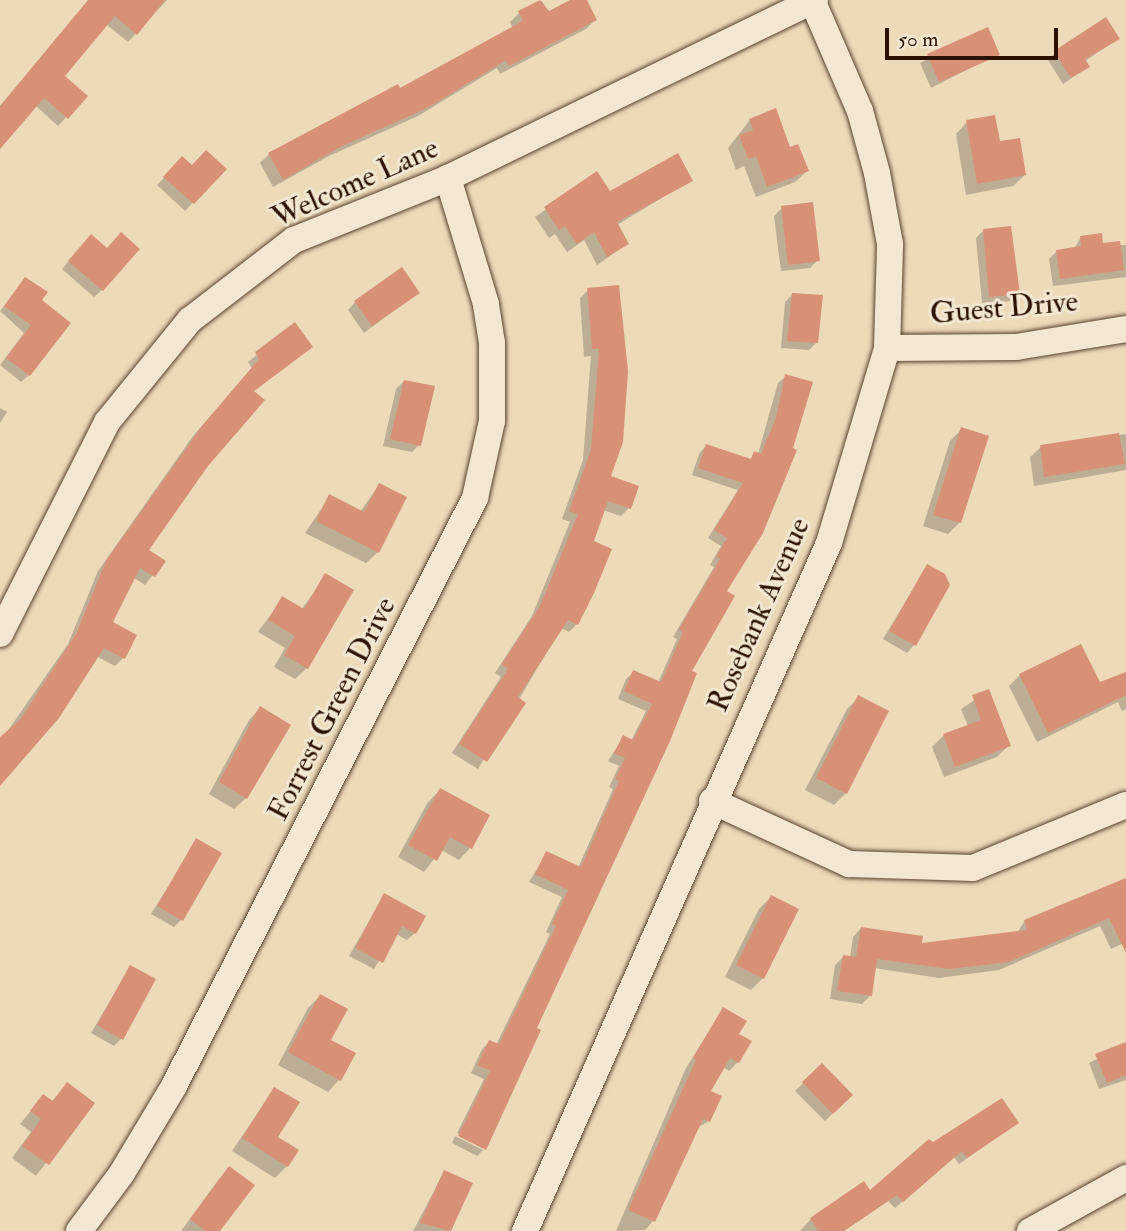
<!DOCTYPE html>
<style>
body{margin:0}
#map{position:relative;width:1126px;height:1231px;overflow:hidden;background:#ecdab9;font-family:"IM FELL Double Pica",serif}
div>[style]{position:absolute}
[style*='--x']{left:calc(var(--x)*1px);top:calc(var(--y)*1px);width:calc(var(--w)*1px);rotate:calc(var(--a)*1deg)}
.shadow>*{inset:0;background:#0003}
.building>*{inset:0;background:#d89076}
.roads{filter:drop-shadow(0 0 2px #5a432f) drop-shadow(0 0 2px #5a432f)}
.street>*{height:26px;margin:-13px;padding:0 13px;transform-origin:13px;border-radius:13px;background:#f3e7d2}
span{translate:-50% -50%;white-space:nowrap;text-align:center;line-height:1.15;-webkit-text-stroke:6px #f3e7d2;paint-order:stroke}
.street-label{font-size:30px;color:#2a1101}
.scale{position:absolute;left:885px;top:28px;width:173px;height:32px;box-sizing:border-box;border:4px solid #2a1101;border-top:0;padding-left:9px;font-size:21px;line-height:24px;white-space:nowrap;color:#2a1101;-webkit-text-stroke:5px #f3e7d2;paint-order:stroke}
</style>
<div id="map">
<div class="shadow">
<i style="clip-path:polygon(92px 0,167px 0,128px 42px,106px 24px,63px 76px,86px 96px,58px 126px,35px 105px,0 146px,0 106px)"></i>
<i style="clip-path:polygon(574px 0,585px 0,595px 20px,586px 29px,500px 74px,497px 68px,418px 116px,329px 156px,273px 187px,260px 163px,269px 154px,400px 91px,513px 29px,510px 22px,519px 13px,542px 1px,549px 13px)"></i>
<i style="clip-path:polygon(987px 29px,998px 54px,931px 88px,920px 63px)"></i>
<i style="clip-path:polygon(1118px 39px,1085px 61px,1087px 67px,1063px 84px,1048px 60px,1056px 52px)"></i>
<i style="clip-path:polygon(750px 120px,789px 149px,807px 171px,795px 182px,756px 197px,744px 166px,736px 170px,728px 148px)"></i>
<i style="clip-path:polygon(967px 122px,999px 143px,1025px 175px,1013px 186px,966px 195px,956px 134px)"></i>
<i style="clip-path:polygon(175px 166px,192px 167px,224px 169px,185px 211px,157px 185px)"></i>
<i style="clip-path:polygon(596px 174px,609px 193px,691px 180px,617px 225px,627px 244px,597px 265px,584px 240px,567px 252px,555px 234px,549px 238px,535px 217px)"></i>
<i style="clip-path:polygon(782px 208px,818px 260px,810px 268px,781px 271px,774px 216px)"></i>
<i style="clip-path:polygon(983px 231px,1018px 293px,1011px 301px,982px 303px,976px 238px)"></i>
<i style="clip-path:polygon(1081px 237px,1102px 245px,1126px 245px,1126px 277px,1053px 286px,1049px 259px,1057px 251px,1074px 249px)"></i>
<i style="clip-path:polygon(84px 244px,106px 250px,102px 290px,94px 297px,62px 269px)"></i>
<i style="clip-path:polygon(26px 279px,39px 301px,29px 375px,21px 382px,0 365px,24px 333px,0 311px)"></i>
<i style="clip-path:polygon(617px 287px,609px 477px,629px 508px,621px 516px,603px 510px,592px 542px,577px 624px,569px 632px,561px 628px,478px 769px,452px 753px,501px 677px,495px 673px,532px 616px,570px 522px,562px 519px,583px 460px,591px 356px,584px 357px,580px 298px,588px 290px)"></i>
<i style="clip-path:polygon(417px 293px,364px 333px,348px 310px,355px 302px)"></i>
<i style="clip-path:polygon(793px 294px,816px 343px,809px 350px,781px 348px,785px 302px)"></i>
<i style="clip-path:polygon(294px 325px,311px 347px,253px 392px,147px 550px,163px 561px,145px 585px,133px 577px,110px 623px,123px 658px,115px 666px,98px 657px,0 783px,0 742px,68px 644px,98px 571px,193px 436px,252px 368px,248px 362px)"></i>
<i style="clip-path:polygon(786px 376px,791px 449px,689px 671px,484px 1149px,457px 1133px,484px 1079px,471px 1073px,482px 1049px,489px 1042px,496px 1045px,550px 934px,546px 932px,562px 897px,529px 882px,547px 853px,578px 868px,613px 789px,609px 787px,619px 766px,608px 761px,623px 738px,631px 741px,646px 711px,618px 699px,626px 679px,634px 672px,658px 683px,677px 639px,673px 637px,714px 567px,710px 565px,721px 546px,708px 538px,738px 490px,692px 475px,699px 454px,706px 446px,748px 460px,758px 454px,778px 383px)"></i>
<i style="clip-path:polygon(404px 381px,419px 445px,412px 452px,383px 446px,396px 389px)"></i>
<i style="clip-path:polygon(0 408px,7px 412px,0 423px)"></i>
<i style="clip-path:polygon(962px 429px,960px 522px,948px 534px,923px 526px,950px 441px)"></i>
<i style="clip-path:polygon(1126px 434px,1126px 470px,1034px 486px,1030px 457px,1041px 447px)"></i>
<i style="clip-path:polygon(379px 485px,378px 552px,366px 563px,305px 533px,330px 496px,360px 512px)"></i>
<i style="clip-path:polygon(927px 566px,914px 645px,907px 653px,883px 639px)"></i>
<i style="clip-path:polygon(326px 576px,307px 668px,295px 679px,274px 667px,285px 648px,258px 632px,282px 599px,301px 610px)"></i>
<i style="clip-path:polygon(1126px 674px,1126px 709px,1122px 711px,1118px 702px,1037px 742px,1009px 686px,1020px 675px,1099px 685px)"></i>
<i style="clip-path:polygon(988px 691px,1009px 745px,997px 757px,944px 777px,932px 747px,944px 735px,968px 726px,961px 709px)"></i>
<i style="clip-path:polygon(859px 697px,846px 793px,834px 805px,805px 790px,847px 709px)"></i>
<i style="clip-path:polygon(260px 708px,246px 798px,234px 809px,209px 794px,249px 720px)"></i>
<i style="clip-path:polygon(440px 790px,470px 848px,459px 860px,441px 850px,424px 872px,398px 857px,428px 802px)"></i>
<i style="clip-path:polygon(197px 841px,181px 920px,174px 927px,151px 914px)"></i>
<i style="clip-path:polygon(1126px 880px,1126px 942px,1111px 949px,1100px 926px,999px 970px,939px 978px,874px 968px,871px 995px,862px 1004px,830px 999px,835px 965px,844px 956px,850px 957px,853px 937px,861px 928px,920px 945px,1017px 933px,1024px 922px)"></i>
<i style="clip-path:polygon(384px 895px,415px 933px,407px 940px,396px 934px,374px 969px,349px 956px)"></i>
<i style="clip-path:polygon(771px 897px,763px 978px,751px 990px,725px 977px,759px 909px)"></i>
<i style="clip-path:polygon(130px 967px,122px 1038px,114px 1046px,91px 1033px)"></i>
<i style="clip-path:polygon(320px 996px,339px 1080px,328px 1092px,278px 1065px,308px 1008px)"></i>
<i style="clip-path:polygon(723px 1009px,737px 1035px,738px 1062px,729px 1071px,723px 1067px,709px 1092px,709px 1121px,697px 1128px,653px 1221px,645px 1230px,616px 1231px,686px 1068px)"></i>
<i style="clip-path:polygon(1126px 1044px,1126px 1080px,1099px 1089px,1089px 1063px)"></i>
<i style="clip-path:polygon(822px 1065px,851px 1095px,825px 1121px,795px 1091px)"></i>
<i style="clip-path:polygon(67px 1085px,92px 1103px,36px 1176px,12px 1158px,31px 1132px,20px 1124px,43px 1096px,51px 1102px)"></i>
<i style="clip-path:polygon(274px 1089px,276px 1137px,287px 1166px,275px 1178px,232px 1151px)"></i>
<i style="clip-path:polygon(1016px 1123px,959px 1164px,954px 1157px,895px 1208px,888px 1201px,844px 1231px,800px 1231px,811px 1219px,870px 1193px,932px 1145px)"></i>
<i style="clip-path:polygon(455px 1136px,483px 1150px,477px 1156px,452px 1143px)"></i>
<i style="clip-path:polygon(229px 1168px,218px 1231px,181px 1231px,219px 1179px)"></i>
<i style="clip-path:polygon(444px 1172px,470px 1184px,449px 1231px,413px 1231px)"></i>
</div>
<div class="building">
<i style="clip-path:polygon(88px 0,165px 0,137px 35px,115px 16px,65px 76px,88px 96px,68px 119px,44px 98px,0 149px,0 106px)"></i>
<i style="clip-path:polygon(540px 0,549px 11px,570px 0,587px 0,597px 20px,509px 66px,506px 60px,429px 107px,340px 147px,283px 180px,268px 153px,398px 84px,400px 88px,523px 21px,518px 11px)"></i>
<i style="clip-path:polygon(1106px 17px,1120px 39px,1085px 59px,1090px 67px,1071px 78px,1054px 51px)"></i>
<i style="clip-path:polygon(988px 27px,1000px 55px,939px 82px,927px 54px)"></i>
<i style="clip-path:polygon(776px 108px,790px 147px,798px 144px,809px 171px,767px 187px,756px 156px,748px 159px,739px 135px,753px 130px,749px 119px)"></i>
<i style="clip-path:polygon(995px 115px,1000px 141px,1020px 138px,1026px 175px,977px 184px,966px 120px)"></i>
<i style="clip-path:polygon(206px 150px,227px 169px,194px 204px,163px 177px,182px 156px,192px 165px)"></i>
<i style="clip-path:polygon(678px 153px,693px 181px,617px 222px,629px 244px,607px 257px,594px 232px,577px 244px,565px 226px,559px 230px,544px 207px,597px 171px,610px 191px)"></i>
<i style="clip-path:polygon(813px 202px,820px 261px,788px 265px,781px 206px)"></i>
<i style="clip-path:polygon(1011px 226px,1020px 294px,989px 297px,983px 229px)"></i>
<i style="clip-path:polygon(121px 232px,140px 249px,103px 291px,68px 261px,91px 234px,107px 248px)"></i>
<i style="clip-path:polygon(1102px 233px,1103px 243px,1120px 241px,1124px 270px,1060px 279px,1056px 250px,1081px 246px,1080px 236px)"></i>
<i style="clip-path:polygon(402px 267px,420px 293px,372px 326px,354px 301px)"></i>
<i style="clip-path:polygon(25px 277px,48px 292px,42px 300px,71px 323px,30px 376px,6px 358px,31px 325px,4px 306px)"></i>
<i style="clip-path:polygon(619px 285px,628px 371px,623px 442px,611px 476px,639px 486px,631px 509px,608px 501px,594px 541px,612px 549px,594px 593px,578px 625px,568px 620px,518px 697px,526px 703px,487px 762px,459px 744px,508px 669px,502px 664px,540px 606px,578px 514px,569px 511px,591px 450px,599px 349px,592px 349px,587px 288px)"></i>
<i style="clip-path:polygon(792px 293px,823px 295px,818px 343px,787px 341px)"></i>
<i style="clip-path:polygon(295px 322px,313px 347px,254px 391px,265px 400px,208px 466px,149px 550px,166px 561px,155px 577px,140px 568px,113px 622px,137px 635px,125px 659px,104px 648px,59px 718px,0 786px,0 737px,20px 720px,76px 634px,106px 561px,202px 426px,259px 359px,255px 352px)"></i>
<i style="clip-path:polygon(785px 374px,813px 382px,793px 448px,797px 450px,763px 533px,727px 591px,735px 596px,692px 671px,697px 673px,670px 741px,537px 1028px,541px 1030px,486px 1150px,458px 1136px,490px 1071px,477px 1065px,489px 1040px,499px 1044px,556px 926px,552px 924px,568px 890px,535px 874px,546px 851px,581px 867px,619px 781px,615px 779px,625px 758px,614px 753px,623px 735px,633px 740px,652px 704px,624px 691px,633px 670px,661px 682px,683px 632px,679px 629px,720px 559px,716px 557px,727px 538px,714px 530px,743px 483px,698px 468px,706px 444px,751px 459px,754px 451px,761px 454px,776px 418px)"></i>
<i style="clip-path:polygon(404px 380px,435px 386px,421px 446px,390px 439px)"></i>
<i style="clip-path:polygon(961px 427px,989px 436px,961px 523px,933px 515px)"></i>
<i style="clip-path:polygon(1119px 433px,1125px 464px,1044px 477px,1040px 445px)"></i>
<i style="clip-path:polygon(379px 483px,407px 497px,379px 553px,316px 521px,329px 494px,364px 512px)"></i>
<i style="clip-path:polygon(927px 564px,945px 574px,950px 585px,916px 646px,889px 631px)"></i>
<i style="clip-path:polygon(325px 573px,354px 590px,308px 669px,284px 655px,295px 636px,268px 620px,282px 596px,304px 609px)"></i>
<i style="clip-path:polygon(1081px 644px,1100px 682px,1126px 672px,1126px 695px,1048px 733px,1019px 674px)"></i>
<i style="clip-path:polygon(989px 689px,1011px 746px,955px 767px,943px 734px,981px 720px,972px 695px)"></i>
<i style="clip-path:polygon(858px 695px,889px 711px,847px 794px,816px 778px)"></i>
<i style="clip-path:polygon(260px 706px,291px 725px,247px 799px,219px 782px)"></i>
<i style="clip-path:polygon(440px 788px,490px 815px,472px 849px,450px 837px,437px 861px,408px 845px)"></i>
<i style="clip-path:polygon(196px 838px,222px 853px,183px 921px,157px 906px)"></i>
<i style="clip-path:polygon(1126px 878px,1126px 953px,1109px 918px,1009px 962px,949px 969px,877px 959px,872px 996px,837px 991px,843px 955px,856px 957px,861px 927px,923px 936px,922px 943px,1027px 930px,1024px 920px)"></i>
<i style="clip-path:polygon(384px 893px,426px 916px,416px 934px,402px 926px,383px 963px,355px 948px)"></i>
<i style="clip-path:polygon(771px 895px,799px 909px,764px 979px,736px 965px)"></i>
<i style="clip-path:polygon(130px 965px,156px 979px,123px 1040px,97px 1025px)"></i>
<i style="clip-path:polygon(320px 994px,348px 1009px,331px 1040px,356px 1053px,341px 1081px,288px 1052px)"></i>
<i style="clip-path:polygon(723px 1007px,747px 1021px,739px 1034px,752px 1041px,739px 1063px,730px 1058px,711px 1091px,722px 1096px,710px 1122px,703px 1119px,655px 1222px,628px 1210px,696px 1060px,693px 1058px)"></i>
<i style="clip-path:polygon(1126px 1042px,1126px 1075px,1107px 1083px,1095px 1054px)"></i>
<i style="clip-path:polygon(822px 1063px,853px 1095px,833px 1114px,802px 1082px)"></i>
<i style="clip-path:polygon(67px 1082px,95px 1103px,49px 1165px,22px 1146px,41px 1119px,30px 1111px,43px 1094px,53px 1101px)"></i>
<i style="clip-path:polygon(274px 1087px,300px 1102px,278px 1137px,299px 1150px,288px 1167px,242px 1138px)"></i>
<i style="clip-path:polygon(1002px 1098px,1019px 1123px,967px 1158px,962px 1151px,903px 1202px,897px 1195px,844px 1231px,819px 1231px,810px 1218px,864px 1181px,870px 1190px,929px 1139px,933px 1142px)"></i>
<i style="clip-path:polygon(229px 1166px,255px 1185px,220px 1231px,206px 1231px,190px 1219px)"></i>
<i style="clip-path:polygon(444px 1170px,473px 1183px,451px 1231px,420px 1223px)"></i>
</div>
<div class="roads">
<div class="street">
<i style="--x:887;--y:348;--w:129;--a:-0.4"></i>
<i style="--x:1016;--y:347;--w:111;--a:-9.3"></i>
<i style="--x:0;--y:634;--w:237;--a:-63.2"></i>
<i style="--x:107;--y:422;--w:132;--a:-50.9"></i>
<i style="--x:190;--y:320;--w:131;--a:-37.6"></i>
<i style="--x:294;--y:240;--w:166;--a:-21.9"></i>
<i style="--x:448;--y:178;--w:408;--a:-25.9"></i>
<i style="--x:712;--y:801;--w:151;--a:24.7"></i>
<i style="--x:849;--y:864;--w:124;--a:1.8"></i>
<i style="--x:973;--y:868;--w:165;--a:-22.4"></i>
<i style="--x:79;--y:1231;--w:72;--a:-53.4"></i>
<i style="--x:122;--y:1173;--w:101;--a:-59.1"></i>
<i style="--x:174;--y:1086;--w:661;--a:-62.89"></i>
<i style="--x:475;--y:498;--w:79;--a:-77.6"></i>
<i style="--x:492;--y:421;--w:78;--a:-90"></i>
<i style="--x:492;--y:343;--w:39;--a:-99"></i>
<i style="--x:486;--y:304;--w:132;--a:-106.8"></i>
<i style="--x:525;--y:1231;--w:752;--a:-66.16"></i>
<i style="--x:829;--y:543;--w:203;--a:-73.4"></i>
<i style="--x:887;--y:348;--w:104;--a:-88.3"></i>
<i style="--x:890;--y:244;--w:72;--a:-100.4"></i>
<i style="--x:877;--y:173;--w:64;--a:-105.3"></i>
<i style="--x:860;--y:111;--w:121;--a:-113.4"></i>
<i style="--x:1030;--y:1231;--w:110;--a:-28.9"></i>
</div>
</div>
<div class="street-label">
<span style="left:355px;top:183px;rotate:-24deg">Welcome Lane</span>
<span style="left:1004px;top:308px;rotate:-5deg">Guest Drive</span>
<span style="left:759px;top:615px;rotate:-66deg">Rosebank Avenue</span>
<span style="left:332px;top:709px;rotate:-63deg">Forrest Green Drive</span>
</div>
<div class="scale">50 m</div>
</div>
